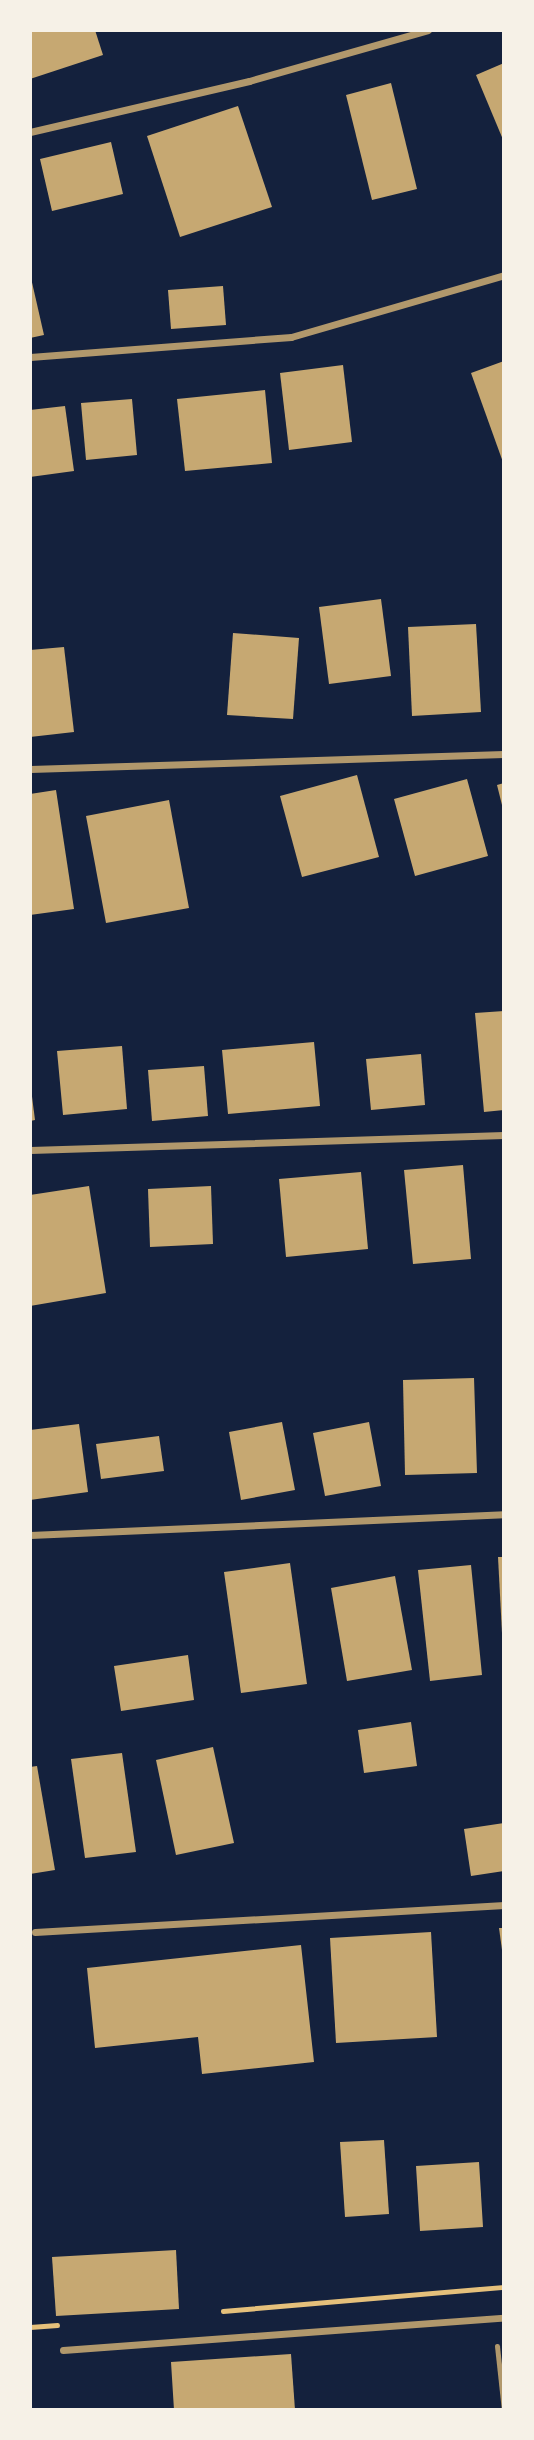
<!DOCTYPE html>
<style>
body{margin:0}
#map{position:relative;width:534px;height:2440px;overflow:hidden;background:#14213d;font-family:Montserrat,sans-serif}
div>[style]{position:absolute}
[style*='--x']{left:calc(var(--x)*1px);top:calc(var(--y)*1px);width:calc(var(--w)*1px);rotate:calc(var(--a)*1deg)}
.building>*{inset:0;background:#c6a872}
.path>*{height:4.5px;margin:-2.25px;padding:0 2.25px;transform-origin:2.25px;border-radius:2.25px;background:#e5c07b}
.service>*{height:5px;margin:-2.5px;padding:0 2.5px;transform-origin:2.5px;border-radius:2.5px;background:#b1986c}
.minor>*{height:7px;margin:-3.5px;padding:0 3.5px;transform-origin:3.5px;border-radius:3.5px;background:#b1986c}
span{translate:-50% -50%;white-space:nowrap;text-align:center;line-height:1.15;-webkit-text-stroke:5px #f6f1e7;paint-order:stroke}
.frame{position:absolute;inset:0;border:32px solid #f6f1e7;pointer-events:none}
</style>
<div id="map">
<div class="building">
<i style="clip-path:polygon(30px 30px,95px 30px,103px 55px,30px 79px)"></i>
<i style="clip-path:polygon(504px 63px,504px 142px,476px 75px)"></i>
<i style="clip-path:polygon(391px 83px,417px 189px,372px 200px,346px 95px)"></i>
<i style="clip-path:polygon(238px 106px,272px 207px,180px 237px,147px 136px)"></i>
<i style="clip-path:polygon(111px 142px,123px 194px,52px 211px,40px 159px)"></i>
<i style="clip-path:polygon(31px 278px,44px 335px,30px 338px,30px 279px)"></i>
<i style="clip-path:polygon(223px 286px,226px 325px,171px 329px,168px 290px)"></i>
<i style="clip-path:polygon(504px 361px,504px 465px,471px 373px)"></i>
<i style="clip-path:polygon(343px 365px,352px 442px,289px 450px,280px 373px)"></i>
<i style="clip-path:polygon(265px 390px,272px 463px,185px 471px,177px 399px)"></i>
<i style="clip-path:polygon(132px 399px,137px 455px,86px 460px,81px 403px)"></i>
<i style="clip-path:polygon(65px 406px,74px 471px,30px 477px,30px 410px)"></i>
<i style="clip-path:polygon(381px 599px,391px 676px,329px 684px,319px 607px)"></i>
<i style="clip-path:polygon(476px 624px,481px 712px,412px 716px,408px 627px)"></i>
<i style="clip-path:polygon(233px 633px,299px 638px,293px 719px,227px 715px)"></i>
<i style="clip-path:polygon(64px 647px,74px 732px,30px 737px,30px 650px)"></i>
<i style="clip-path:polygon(357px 775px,379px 857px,302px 877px,280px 796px)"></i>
<i style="clip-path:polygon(467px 779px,488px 856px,415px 876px,394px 799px)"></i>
<i style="clip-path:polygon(504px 783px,504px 809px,503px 809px,497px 785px)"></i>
<i style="clip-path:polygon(56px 790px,74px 909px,30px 915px,30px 794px)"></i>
<i style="clip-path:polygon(169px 800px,189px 908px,106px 923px,86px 816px)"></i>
<i style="clip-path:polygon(504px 1011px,504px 1110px,484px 1112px,475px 1013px)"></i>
<i style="clip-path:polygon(314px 1042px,320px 1106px,228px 1114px,222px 1050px)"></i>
<i style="clip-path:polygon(122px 1046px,127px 1109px,63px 1115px,57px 1051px)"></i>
<i style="clip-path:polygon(421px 1054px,425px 1105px,371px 1110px,366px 1059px)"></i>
<i style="clip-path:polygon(204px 1066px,208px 1116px,152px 1121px,148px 1070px)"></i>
<i style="clip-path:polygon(30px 1081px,35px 1120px,30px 1121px)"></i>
<i style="clip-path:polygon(463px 1165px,471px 1259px,413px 1264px,404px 1170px)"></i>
<i style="clip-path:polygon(361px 1172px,368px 1249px,286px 1257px,279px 1179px)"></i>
<i style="clip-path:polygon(89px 1186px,106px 1293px,30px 1306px,30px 1195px)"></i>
<i style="clip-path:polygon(211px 1186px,213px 1244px,150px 1247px,148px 1189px)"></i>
<i style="clip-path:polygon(474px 1378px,477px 1473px,405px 1475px,403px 1380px)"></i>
<i style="clip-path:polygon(282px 1422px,295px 1490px,241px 1500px,229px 1432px)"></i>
<i style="clip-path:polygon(369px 1422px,381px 1486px,325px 1496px,313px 1433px)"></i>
<i style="clip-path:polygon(79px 1424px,88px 1492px,30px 1500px,30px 1430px)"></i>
<i style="clip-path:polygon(159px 1436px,164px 1471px,101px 1479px,96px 1444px)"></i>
<i style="clip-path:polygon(498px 1557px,504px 1557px,504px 1633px,502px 1633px)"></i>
<i style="clip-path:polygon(290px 1563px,307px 1684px,241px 1693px,224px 1572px)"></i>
<i style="clip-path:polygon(471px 1565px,482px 1675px,430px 1681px,418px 1570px)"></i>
<i style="clip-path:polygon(395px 1576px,412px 1670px,347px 1681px,331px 1588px)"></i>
<i style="clip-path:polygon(188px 1655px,194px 1700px,121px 1711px,114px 1666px)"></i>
<i style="clip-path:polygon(411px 1722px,417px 1766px,364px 1773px,358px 1730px)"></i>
<i style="clip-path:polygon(213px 1747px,234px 1843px,176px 1855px,156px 1760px)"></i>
<i style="clip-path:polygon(122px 1753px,136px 1852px,85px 1858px,71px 1759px)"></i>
<i style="clip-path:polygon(37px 1766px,55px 1870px,30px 1874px,30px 1767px)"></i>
<i style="clip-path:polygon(504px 1823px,504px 1871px,471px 1876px,464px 1829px)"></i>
<i style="clip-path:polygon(499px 1928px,504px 1928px,504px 1957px,503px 1957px)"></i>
<i style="clip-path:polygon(431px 1932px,437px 2037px,336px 2043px,330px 1938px)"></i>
<i style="clip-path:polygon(301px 1945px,314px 2062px,202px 2074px,198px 2037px,95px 2048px,87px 1968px)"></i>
<i style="clip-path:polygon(384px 2140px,389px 2214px,345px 2217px,340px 2142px)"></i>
<i style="clip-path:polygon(479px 2162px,483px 2227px,420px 2231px,416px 2166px)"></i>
<i style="clip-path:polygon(176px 2250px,179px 2309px,56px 2316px,52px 2257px)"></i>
<i style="clip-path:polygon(291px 2354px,295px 2410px,174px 2410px,171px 2362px)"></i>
</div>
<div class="path">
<i style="--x:223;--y:2311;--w:282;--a:-4.9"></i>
<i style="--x:30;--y:2327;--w:27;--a:-4"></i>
</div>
<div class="service">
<i style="--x:497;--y:2346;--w:64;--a:83.8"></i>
</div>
<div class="minor">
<i style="--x:30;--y:132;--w:225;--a:-13.1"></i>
<i style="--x:249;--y:81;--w:186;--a:-15.9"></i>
<i style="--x:30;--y:357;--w:262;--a:-4.4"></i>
<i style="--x:291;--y:337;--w:222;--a:-16.2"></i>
<i style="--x:30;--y:769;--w:474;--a:-1.8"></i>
<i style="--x:30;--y:1150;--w:474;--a:-1.8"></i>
<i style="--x:30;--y:1535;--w:474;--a:-2.5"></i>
<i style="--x:35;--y:1932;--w:470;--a:-3.3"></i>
<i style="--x:63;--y:2350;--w:442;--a:-4.2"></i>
</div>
<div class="frame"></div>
</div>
